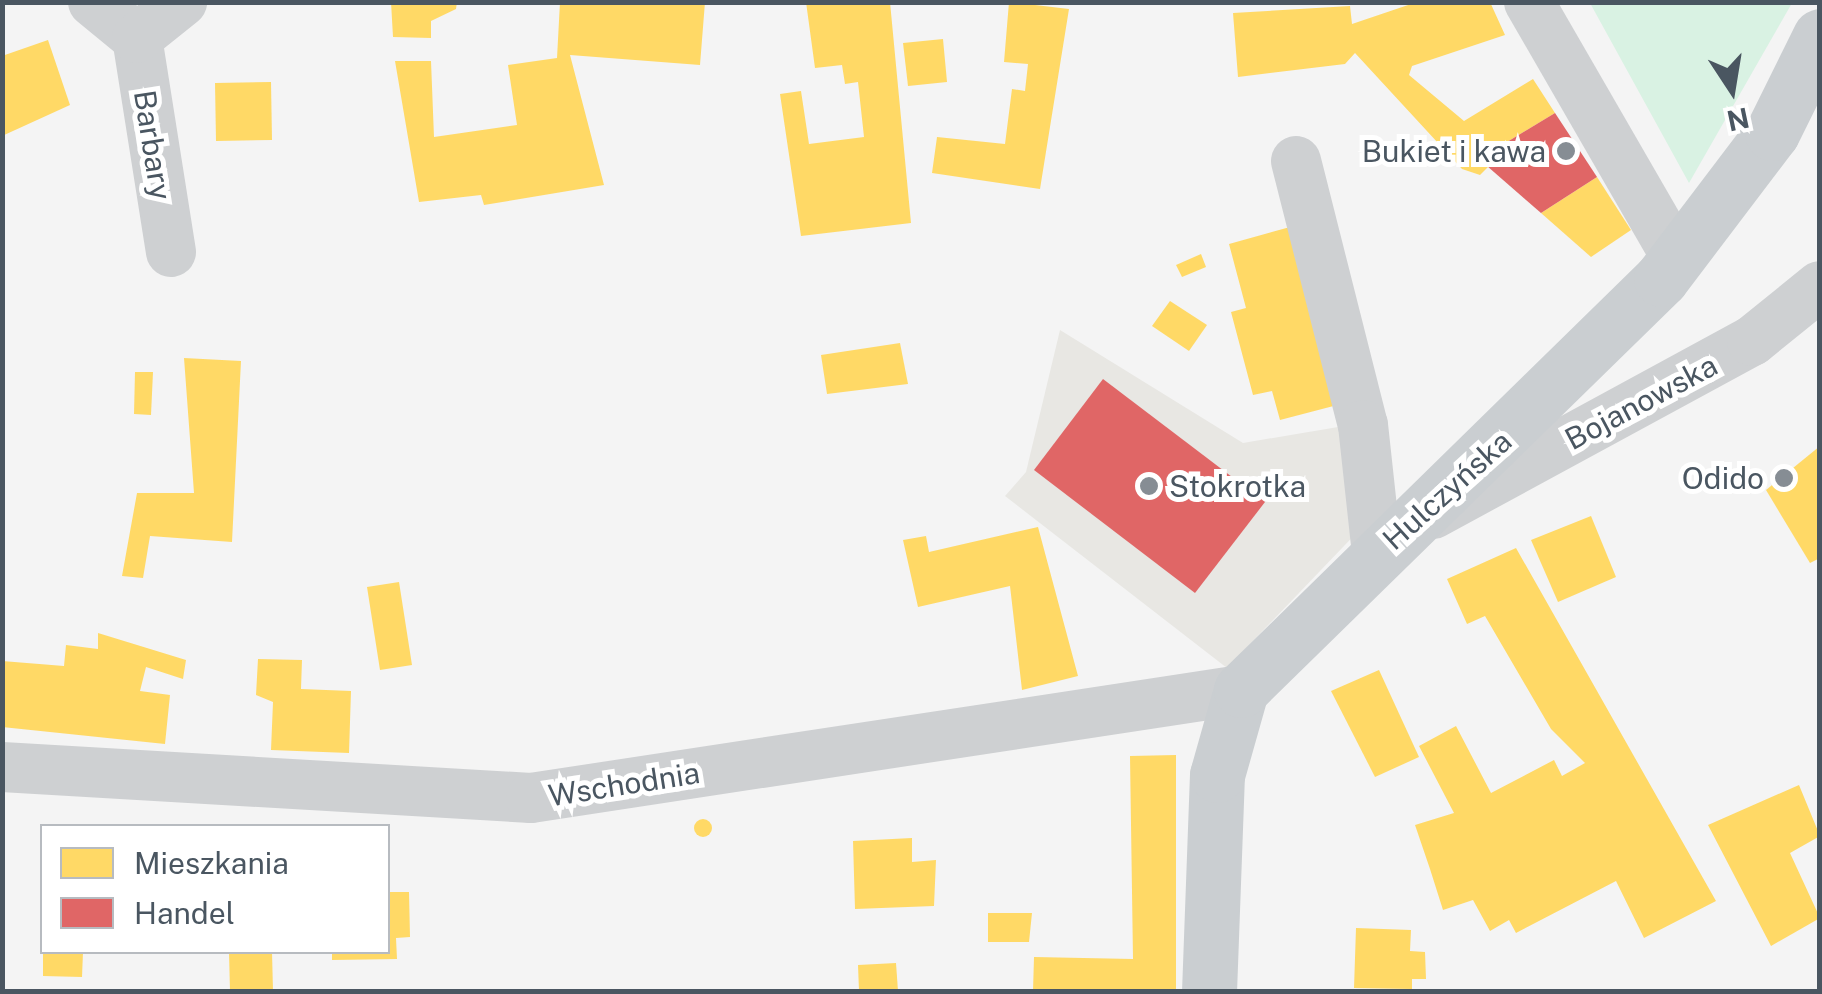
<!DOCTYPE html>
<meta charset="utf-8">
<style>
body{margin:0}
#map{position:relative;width:1822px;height:994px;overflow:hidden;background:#f4f4f4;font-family:"Public Sans",sans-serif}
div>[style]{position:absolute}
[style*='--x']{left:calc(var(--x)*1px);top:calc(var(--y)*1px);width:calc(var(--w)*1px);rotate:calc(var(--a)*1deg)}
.commercial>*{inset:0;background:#e8e7e3}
.green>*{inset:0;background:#d9f2e3}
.homes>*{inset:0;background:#ffd966}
.round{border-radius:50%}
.shops>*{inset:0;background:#e06666}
.minor>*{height:50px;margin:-25px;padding:0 25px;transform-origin:25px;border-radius:25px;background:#ced0d2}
.major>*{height:55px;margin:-27.5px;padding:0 27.5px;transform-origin:27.5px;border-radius:27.5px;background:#caced1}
.dots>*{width:28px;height:28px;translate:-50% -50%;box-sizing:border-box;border:5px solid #fff;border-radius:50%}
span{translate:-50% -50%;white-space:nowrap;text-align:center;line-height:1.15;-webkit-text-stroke:10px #fff;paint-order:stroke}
.street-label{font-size:30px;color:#4a5661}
.poi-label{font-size:30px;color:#4a5661}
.right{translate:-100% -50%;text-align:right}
.left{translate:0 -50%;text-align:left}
.frame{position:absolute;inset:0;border:5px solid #4a5661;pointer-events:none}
.legend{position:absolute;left:40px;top:824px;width:350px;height:130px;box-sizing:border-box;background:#fff;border:2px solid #b7bbc0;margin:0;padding:12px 18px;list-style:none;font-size:30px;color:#4a5661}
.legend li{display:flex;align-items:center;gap:20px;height:50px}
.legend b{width:50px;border:2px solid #b7bbc0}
.north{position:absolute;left:1682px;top:40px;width:100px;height:100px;-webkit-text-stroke:8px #fff;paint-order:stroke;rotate:168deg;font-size:28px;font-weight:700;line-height:40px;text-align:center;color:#4a5661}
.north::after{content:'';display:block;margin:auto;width:35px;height:45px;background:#4a5661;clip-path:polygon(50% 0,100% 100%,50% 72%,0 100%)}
</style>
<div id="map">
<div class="commercial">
<i style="clip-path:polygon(1060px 330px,1243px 443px,1350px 425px,1366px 523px,1227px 668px,1005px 496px,1026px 472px)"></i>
</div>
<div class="green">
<i style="clip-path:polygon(1590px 3px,1792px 3px,1689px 183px)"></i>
</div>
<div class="homes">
<i style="clip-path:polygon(391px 2px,457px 2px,456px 9px,431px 21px,431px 38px,393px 37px)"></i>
<i style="clip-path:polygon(560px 2px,705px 2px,700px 65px,570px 55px,604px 185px,484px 205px,481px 195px,419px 202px,395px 61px,431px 61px,434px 137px,517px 125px,508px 65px,557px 58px)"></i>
<i style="clip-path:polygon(806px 2px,890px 2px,911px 223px,801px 236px,780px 94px,801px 91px,809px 144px,864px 137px,858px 82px,845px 84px,842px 65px,815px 68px)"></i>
<i style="clip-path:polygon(1009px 2px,1069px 9px,1040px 189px,932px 173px,937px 137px,1005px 144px,1012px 89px,1025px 91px,1028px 64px,1004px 62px)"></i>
<i style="clip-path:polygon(1417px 2px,1490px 2px,1505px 35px,1412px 66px,1409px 75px,1464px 121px,1533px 79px,1555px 113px,1479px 159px,1488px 167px,1480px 175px,1462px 169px,1355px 53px,1345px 64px,1238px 77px,1233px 13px,1350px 6px,1352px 24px)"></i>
<i style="clip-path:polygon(943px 39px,947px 82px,908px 86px,903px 43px)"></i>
<i style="clip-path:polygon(48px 40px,70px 105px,2px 136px,2px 56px)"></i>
<i style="clip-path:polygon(271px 82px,272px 140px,216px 141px,215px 83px)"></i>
<i style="clip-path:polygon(1597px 177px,1631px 230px,1591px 257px,1541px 213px)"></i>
<i style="clip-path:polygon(1301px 224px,1345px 403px,1280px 420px,1272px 391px,1253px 395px,1231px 312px,1246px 308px,1229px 244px)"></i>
<i style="clip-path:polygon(1201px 254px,1206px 267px,1182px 277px,1176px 265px)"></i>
<i style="clip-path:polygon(1170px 301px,1207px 325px,1189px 351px,1152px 326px)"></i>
<i style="clip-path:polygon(900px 343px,908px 384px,827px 394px,821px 355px)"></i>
<i style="clip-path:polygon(184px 358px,241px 361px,232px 542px,150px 536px,143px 578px,122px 576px,137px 493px,194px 493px)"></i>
<i style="clip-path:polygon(135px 372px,153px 372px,151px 415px,134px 414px)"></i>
<i style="clip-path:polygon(1820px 446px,1820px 558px,1810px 563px,1766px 490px)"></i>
<i style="clip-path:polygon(1591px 516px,1616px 577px,1558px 602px,1531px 540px)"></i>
<i style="clip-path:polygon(1038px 527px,1078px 676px,1022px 690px,1010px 586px,918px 607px,903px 540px,926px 536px,929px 552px)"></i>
<i style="clip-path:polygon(1516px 548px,1716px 901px,1644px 938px,1616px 881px,1516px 933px,1509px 920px,1490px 931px,1473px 900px,1443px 910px,1430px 869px,1415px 825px,1454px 813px,1419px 746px,1456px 726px,1491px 793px,1554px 760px,1562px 776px,1585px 763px,1551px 729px,1485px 616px,1467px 624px,1447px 579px)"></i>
<i style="clip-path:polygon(399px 582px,412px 665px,380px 670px,367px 587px)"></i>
<i style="clip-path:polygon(98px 633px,186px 660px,183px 679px,146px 667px,140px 691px,170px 695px,165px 744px,2px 727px,2px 661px,64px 666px,66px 645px,98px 649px)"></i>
<i style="clip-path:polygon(258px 659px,302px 660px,301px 689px,351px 691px,349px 753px,271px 750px,273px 702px,256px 695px)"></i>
<i style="clip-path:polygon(1379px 670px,1419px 757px,1375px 777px,1331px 691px)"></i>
<i style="clip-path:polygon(1176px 755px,1176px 991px,1033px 991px,1034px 957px,1133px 959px,1130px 756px)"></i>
<i style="clip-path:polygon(1799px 785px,1820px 836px,1790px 853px,1820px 918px,1771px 946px,1708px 825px)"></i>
<i class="round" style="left:694px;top:819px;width:18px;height:18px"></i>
<i style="clip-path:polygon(912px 838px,912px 862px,936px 860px,934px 906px,855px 909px,853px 841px)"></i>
<i style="clip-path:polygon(388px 892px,409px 892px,410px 937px,396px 938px,397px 959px,332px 960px,332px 952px,388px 952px)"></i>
<i style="clip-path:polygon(988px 913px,1032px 913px,1029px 942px,988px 942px)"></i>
<i style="clip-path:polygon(1356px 928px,1411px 930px,1410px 951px,1425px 952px,1426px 979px,1412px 979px,1412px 989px,1354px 988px)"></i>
<i style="clip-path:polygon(43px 952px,83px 952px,82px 977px,43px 976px)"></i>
<i style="clip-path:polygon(229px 952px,272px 952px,273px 991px,230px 991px)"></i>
<i style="clip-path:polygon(896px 963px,898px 991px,859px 991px,858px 965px)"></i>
</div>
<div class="shops">
<i style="clip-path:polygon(1555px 113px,1597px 177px,1541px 213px,1479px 159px)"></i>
<i style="clip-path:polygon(1103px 379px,1265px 502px,1195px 593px,1034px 470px)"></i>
</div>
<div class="minor">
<i style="--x:93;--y:2;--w:57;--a:39.3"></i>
<i style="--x:1529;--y:2;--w:296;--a:60"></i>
<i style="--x:1296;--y:161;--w:272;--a:75.8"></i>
<i style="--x:1363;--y:425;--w:129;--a:83.8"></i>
<i style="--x:171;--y:252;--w:217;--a:-99"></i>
<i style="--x:137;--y:38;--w:58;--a:-38.7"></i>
<i style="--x:1433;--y:514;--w:363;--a:-28.5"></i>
<i style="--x:1752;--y:341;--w:87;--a:-39"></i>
<i style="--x:2;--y:767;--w:530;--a:3.35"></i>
<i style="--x:531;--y:798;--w:718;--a:-8.65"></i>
</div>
<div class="major">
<i style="--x:1209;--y:992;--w:217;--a:-87.9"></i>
<i style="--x:1217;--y:775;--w:88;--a:-74.2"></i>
<i style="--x:1241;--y:690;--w:588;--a:-44.38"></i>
<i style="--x:1661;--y:279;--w:183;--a:-52.8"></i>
<i style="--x:1772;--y:133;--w:108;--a:-63.7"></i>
</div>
<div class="dots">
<i style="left:1566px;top:151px;background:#868d94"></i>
<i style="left:1784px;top:478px;background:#868d94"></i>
<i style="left:1149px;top:486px;background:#868d94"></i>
</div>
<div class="street-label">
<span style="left:153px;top:145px;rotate:81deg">Barbary</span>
<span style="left:1641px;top:402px;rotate:-28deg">Bojanowska</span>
<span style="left:1447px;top:490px;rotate:-42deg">Hulczyńska</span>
<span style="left:624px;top:784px;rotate:-9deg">Wschodnia</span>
</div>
<div class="poi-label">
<span class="right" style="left:1546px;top:151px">Bukiet i kawa</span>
<span class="right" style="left:1764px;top:478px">Odido</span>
<span class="left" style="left:1169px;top:486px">Stokrotka</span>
</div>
<div class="frame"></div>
<ul class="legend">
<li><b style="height:28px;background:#ffd966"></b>Mieszkania</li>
<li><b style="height:28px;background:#e06666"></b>Handel</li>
</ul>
<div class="north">N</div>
</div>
